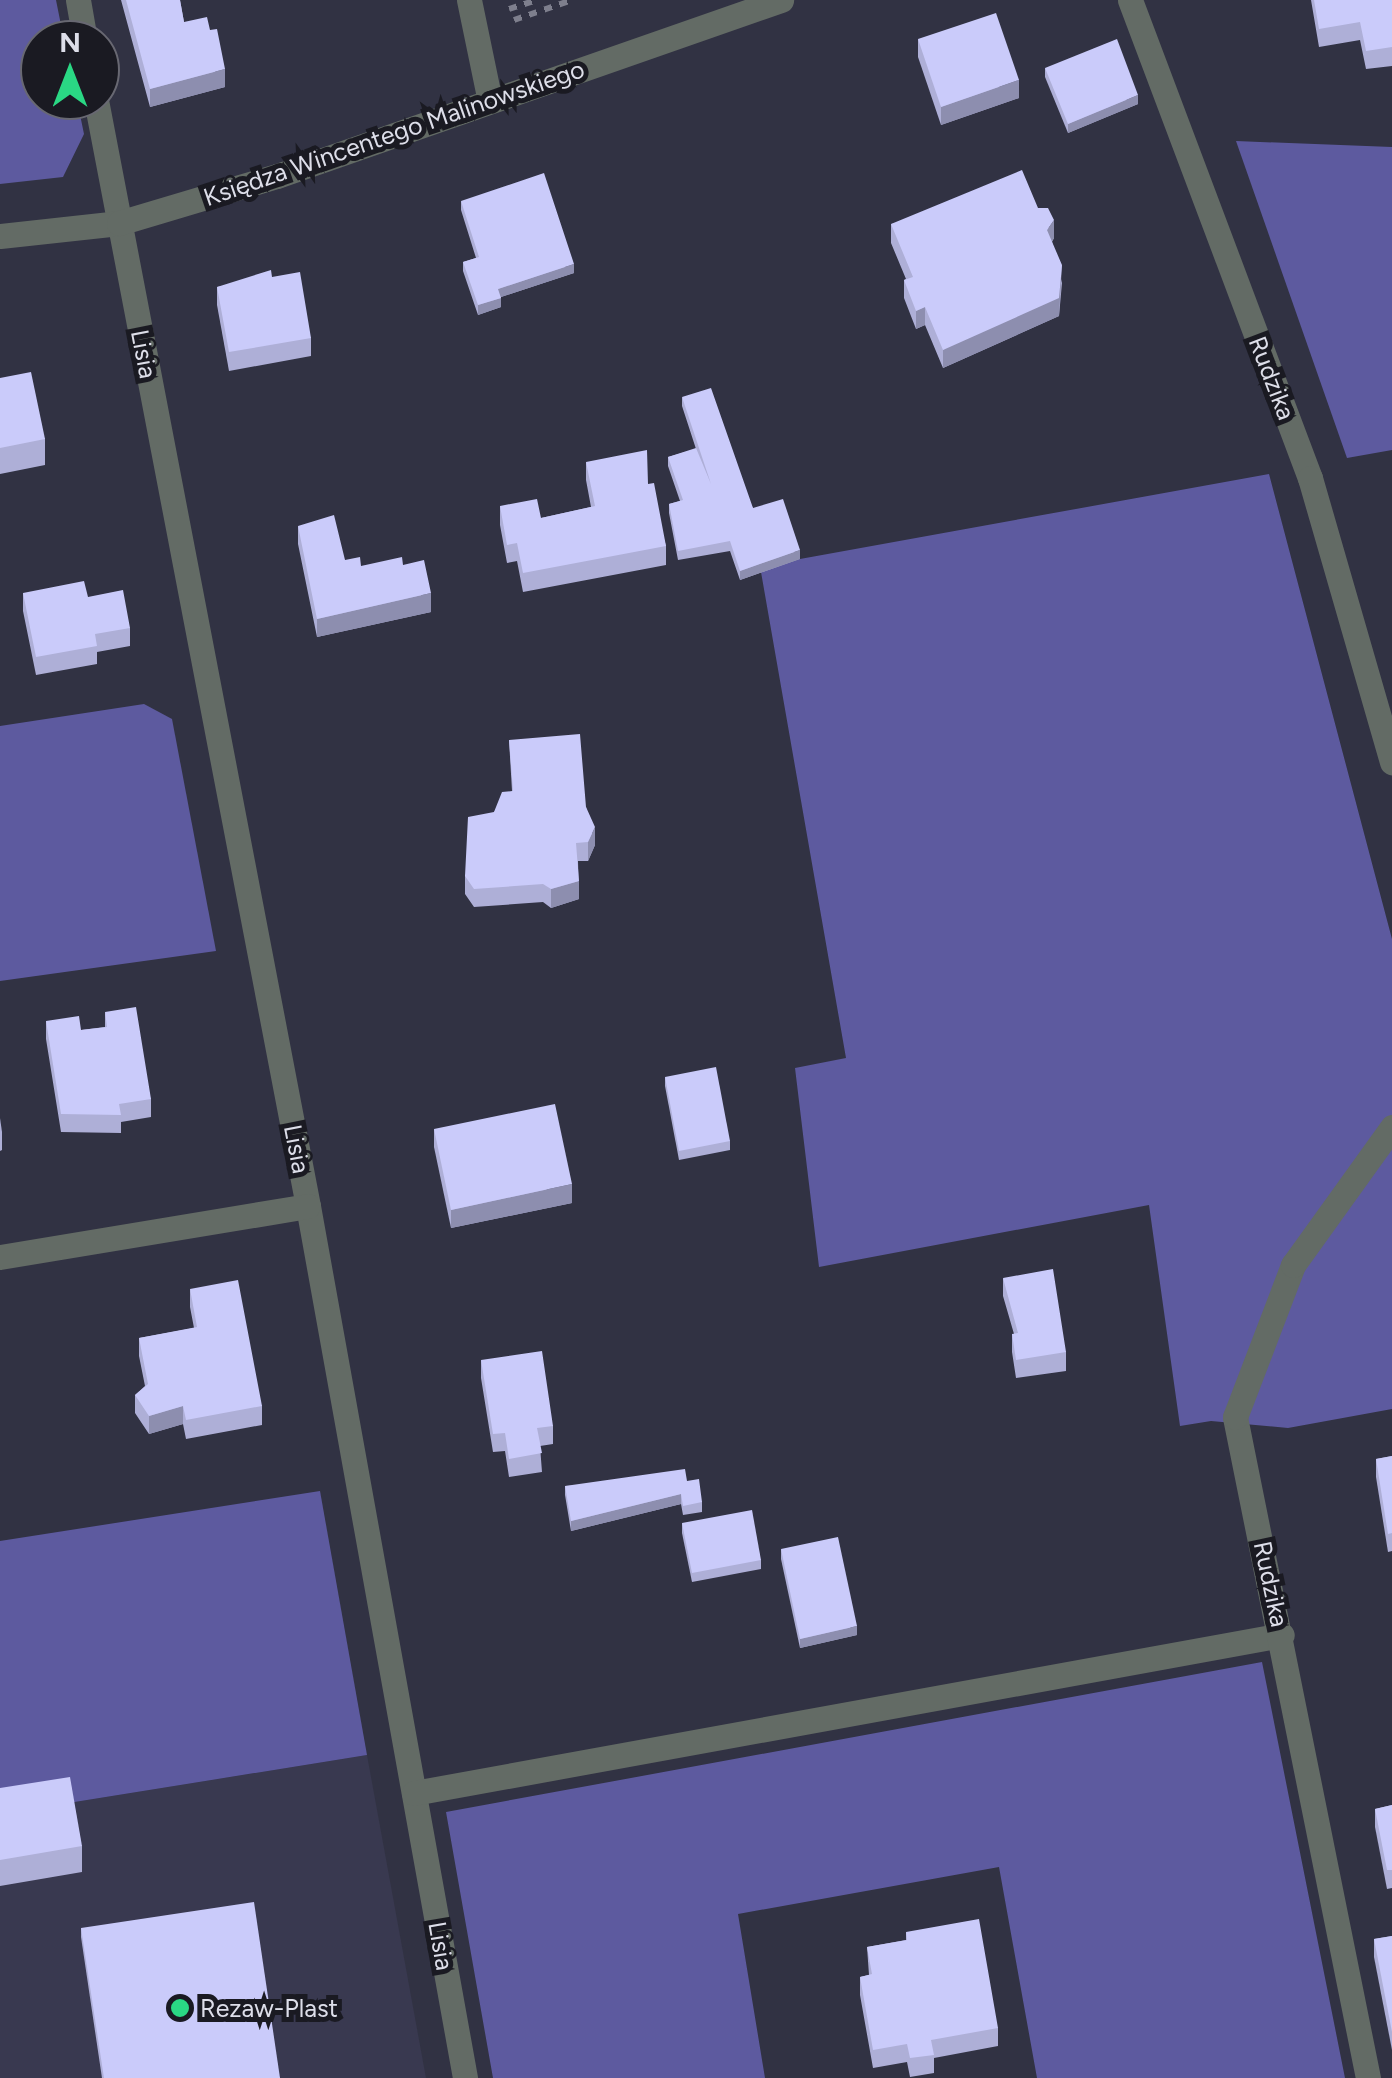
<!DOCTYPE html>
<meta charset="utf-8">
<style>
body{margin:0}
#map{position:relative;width:1392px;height:2078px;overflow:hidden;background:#313243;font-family:Figtree,sans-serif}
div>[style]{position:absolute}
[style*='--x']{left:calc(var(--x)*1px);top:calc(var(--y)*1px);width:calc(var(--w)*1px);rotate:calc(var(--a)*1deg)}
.built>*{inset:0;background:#393950}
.forest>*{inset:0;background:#5d5a9f}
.path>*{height:6px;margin-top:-3px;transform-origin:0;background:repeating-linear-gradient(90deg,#7e7f8d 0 8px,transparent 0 16px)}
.minor>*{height:25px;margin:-12.5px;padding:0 12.5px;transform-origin:12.5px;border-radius:12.5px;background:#636b65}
.wall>*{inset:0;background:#aeafd7}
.shaded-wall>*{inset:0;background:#8d8eaf}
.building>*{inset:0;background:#cacbfa}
.dots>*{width:28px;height:28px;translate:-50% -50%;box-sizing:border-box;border:5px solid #1a1a22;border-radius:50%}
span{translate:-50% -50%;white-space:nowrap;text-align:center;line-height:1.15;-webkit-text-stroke:10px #1a1a22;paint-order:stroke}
.street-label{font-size:25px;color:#dddee9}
.poi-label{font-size:25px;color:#dddee9}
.left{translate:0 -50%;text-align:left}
.north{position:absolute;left:20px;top:20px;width:100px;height:100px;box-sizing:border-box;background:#1a1a22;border:2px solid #686872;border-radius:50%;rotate:0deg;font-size:28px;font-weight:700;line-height:40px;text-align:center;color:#dddee9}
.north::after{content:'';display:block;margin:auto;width:35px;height:45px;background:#2ad884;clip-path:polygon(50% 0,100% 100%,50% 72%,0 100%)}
</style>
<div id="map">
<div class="built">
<i style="clip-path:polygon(367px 1755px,426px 2078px,0 2078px,0 1814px)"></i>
</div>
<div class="forest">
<i style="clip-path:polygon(0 0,56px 0,64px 40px,40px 40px,40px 100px,77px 100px,84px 134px,63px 177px,0 184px)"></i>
<i style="clip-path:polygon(1236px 141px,1392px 147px,1392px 450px,1347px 458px)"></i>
<i style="clip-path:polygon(1269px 474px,1392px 939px,1392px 1409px,1288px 1428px,1211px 1421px,1180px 1426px,1149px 1205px,819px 1267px,795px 1068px,846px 1058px,761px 572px,800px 559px)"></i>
<i style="clip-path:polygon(144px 704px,172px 719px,216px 951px,0 981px,0 726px)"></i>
<i style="clip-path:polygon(320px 1491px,367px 1755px,0 1814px,0 1541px)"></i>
<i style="clip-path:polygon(1262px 1662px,1345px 2078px,1037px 2078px,999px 1867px,738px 1914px,765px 2078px,493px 2078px,446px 1812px)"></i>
</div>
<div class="path">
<i style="--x:509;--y:9;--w:29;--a:-18"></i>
<i style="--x:514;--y:20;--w:61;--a:-19"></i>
</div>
<div class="minor">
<i style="--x:78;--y:0;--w:41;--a:80.1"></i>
<i style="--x:469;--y:0;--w:103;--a:78.3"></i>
<i style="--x:1130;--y:0;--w:511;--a:69.37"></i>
<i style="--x:1310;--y:478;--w:296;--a:73.9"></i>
<i style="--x:96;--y:100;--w:1126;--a:79.15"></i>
<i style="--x:308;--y:1206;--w:886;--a:79.79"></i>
<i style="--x:0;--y:236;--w:120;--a:-6.2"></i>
<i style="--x:119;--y:223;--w:165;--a:-16.6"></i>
<i style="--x:277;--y:176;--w:534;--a:-19.25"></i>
<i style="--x:0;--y:1257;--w:312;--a:-9.4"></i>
<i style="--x:414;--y:1793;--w:882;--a:-10.32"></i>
<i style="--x:1368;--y:2078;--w:674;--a:-101.38"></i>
<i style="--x:1235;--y:1417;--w:163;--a:-69.1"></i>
<i style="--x:1293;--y:1265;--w:170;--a:-54.3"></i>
</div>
<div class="wall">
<i style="clip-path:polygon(121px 0,180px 0,184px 22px,225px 87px,150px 107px)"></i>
<i style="clip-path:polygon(1311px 0,1392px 0,1392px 66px,1366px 69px,1360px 40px,1319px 47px)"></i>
<i style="clip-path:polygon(918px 39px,1019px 98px,941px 125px,918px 57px)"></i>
<i style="clip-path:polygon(1045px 68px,1138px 104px,1068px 133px,1045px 77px)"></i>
<i style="clip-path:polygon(461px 201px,574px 273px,501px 297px,501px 307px,478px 315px,463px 271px,463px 262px,476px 258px,461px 210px)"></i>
<i style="clip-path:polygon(1038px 208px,1054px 238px,1052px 242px,1062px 283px,1059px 316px,943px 368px,925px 325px,916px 329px,904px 298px,904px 280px,906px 279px,891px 243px,891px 224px)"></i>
<i style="clip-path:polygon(272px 277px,311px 338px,311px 356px,229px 371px,217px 305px,217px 287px)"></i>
<i style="clip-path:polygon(0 378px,45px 439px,45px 465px,0 474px)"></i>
<i style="clip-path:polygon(682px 397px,753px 508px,800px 559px,740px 580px,730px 551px,678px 560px,669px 513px,669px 504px,680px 501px,668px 466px,668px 457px,696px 449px,682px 406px)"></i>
<i style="clip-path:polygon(586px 462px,648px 484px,666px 546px,666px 565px,523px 592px,517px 561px,507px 563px,500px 525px,500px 506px,541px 518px,591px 507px,586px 480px)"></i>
<i style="clip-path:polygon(298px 526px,345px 560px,361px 566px,403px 565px,431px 612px,317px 637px,298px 544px)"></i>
<i style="clip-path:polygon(23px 593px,88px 597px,130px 628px,130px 646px,97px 652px,97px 664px,36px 675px,23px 611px)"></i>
<i style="clip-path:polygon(509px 740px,586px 807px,595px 845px,588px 861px,578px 861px,579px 899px,551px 908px,543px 902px,474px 907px,465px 894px,465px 876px,494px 812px,512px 791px)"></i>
<i style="clip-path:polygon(105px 1012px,151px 1099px,151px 1117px,121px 1122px,121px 1133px,61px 1132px,46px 1039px,46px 1021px,81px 1030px,105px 1027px)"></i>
<i style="clip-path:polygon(665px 1077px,730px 1141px,730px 1150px,679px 1160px,665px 1086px)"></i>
<i style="clip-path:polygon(0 1118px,2px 1132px,2px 1150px,0 1151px)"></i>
<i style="clip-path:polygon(434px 1129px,572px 1203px,451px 1228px,434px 1147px)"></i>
<i style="clip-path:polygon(1003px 1278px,1066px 1352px,1066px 1371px,1016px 1378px,1012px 1352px,1012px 1334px,1014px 1334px,1003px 1296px)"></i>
<i style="clip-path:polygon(190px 1289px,262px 1406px,262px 1425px,186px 1439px,183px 1424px,149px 1434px,135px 1413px,135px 1395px,145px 1386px,139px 1356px,139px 1338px,194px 1328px,190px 1307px)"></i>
<i style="clip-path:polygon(481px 1360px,553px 1426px,553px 1444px,540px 1446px,542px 1472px,509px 1477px,505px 1451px,493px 1452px,481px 1378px)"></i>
<i style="clip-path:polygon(1392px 1456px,1392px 1551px,1388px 1552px,1376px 1477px,1376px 1459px)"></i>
<i style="clip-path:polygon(687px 1481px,702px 1502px,702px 1512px,683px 1515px,681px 1504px,571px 1531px,565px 1495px,565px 1486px)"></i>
<i style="clip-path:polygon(682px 1523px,761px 1560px,761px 1569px,692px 1582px,682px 1533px)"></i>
<i style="clip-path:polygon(781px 1549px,857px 1635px,800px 1648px,781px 1559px)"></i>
<i style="clip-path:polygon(0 1788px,82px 1846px,82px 1872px,0 1886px)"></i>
<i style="clip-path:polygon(1392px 1805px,1392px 1888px,1387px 1889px,1375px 1827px,1375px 1809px)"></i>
<i style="clip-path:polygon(81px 1928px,280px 2078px,102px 2078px,81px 1937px)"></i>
<i style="clip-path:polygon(906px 1932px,998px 2028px,998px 2046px,934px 2058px,934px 2073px,910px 2077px,907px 2062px,873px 2068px,860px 1995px,860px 1977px,869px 1975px,867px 1947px,906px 1940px)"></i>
<i style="clip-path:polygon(1392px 1936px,1392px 2050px,1374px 1957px,1374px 1939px)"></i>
</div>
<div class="shaded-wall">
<i style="clip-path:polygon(225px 69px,225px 87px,150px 107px,150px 89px)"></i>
<i style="clip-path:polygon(1019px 80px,1019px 98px,941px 125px,941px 107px)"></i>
<i style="clip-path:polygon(1138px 95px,1138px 104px,1068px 133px,1068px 124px)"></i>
<i style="clip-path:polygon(1054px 220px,1054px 238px,1047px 249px,1047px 230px)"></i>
<i style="clip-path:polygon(574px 264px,574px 273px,498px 298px,498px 289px)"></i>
<i style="clip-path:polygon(1062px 265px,1059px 316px,943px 368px,943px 350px)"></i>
<i style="clip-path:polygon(501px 298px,501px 307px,478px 315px,478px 305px)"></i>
<i style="clip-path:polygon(925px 307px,925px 325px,916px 329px,916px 311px)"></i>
<i style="clip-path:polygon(800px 550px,800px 559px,740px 580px,740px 571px)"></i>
<i style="clip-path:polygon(431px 593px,431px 612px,317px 637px,317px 619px)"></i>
<i style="clip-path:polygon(595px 827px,595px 845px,588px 861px,588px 842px)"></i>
<i style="clip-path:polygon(579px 881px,579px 899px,551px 908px,551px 889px)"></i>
<i style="clip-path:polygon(572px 1184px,572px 1203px,451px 1228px,451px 1210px)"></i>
<i style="clip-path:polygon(183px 1406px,183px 1424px,149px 1434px,149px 1416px)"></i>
<i style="clip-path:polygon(681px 1494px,681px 1504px,571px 1531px,571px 1521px)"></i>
<i style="clip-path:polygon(857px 1626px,857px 1635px,800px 1648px,800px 1639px)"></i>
</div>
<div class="building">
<i style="clip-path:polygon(126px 0,180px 0,184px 22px,207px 17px,210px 30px,217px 29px,225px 69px,150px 89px)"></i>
<i style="clip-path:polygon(1314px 0,1392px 0,1392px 47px,1366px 51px,1360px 22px,1319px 29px)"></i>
<i style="clip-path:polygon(996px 13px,1019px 80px,941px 107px,918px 39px)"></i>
<i style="clip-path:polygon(1117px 39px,1138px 95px,1068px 124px,1045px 68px)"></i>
<i style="clip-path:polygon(1022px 170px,1038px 208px,1048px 208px,1054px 220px,1047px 230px,1062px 265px,1059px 298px,943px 350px,925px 307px,916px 311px,904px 280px,913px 277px,891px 224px)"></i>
<i style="clip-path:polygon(544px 173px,574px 264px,498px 289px,501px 298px,478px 305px,463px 262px,479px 257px,461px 201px)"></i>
<i style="clip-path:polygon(271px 270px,272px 277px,300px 272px,311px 338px,229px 352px,217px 287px)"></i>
<i style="clip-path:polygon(31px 372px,45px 439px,0 448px,0 378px)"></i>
<i style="clip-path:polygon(711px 388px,753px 508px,783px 499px,800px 550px,740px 571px,730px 541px,678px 551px,669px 504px,683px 500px,668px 457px,696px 448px,711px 484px,682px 397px)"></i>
<i style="clip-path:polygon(647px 450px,648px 484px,654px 483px,666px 546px,523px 573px,517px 543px,507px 545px,500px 506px,537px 499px,541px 518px,595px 506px,586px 462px)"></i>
<i style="clip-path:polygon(334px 515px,345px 560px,360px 557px,361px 566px,402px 557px,403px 565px,424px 560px,431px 593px,317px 619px,298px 526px)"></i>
<i style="clip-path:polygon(84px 581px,88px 597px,123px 590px,130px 628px,95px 634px,97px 646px,36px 657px,23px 593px)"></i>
<i style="clip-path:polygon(580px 734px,586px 807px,595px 827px,588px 842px,576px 843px,579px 881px,551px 889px,543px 884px,474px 889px,465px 876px,468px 817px,494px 812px,502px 792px,513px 791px,509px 740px)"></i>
<i style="clip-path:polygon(136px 1007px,151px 1099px,119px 1104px,121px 1115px,61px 1114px,46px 1021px,79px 1016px,81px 1030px,107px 1027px,105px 1012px)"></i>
<i style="clip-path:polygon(716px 1067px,730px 1141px,679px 1151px,665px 1077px)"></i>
<i style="clip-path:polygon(555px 1104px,572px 1184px,451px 1210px,434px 1129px)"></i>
<i style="clip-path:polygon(1053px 1269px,1066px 1352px,1016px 1360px,1012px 1334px,1018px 1333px,1003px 1278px)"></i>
<i style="clip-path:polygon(238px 1280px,262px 1406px,186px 1420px,183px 1406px,149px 1416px,135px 1395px,148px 1384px,139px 1338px,197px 1327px,190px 1289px)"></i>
<i style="clip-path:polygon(542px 1351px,553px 1426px,537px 1428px,542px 1453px,509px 1459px,505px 1433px,493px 1434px,481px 1360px)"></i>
<i style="clip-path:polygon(1392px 1456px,1392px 1533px,1388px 1534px,1376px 1459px)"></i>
<i style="clip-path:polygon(685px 1469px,687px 1481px,699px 1479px,702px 1502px,683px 1506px,681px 1494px,571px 1521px,565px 1486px)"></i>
<i style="clip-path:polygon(752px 1510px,761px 1560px,692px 1573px,682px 1523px)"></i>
<i style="clip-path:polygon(838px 1537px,857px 1626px,800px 1639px,781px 1549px)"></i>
<i style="clip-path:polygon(70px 1777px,82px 1846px,0 1860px,0 1788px)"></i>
<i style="clip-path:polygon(1392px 1805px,1392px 1870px,1387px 1870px,1375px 1809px)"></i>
<i style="clip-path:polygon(254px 1902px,280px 2078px,104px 2078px,81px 1928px)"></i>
<i style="clip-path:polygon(979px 1919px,998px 2028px,931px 2040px,934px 2055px,910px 2058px,907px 2044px,873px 2050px,860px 1977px,872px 1974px,867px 1947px,907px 1940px,906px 1932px)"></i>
<i style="clip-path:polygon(1392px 1936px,1392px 2032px,1374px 1939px)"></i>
</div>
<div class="dots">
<i style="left:180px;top:2008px;background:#2ad884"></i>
</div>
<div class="street-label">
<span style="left:394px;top:133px;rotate:-19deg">Księdza Wincentego Malinowskiego</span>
<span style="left:144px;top:354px;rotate:79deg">Lisia</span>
<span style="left:1272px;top:378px;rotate:69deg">Rudzika</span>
<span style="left:297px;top:1149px;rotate:79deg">Lisia</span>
<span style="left:1271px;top:1584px;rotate:78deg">Rudzika</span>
<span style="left:441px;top:1946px;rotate:80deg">Lisia</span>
</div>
<div class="poi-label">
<span class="left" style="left:200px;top:2008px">Rezaw-Plast</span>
</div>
<div class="north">N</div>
</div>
